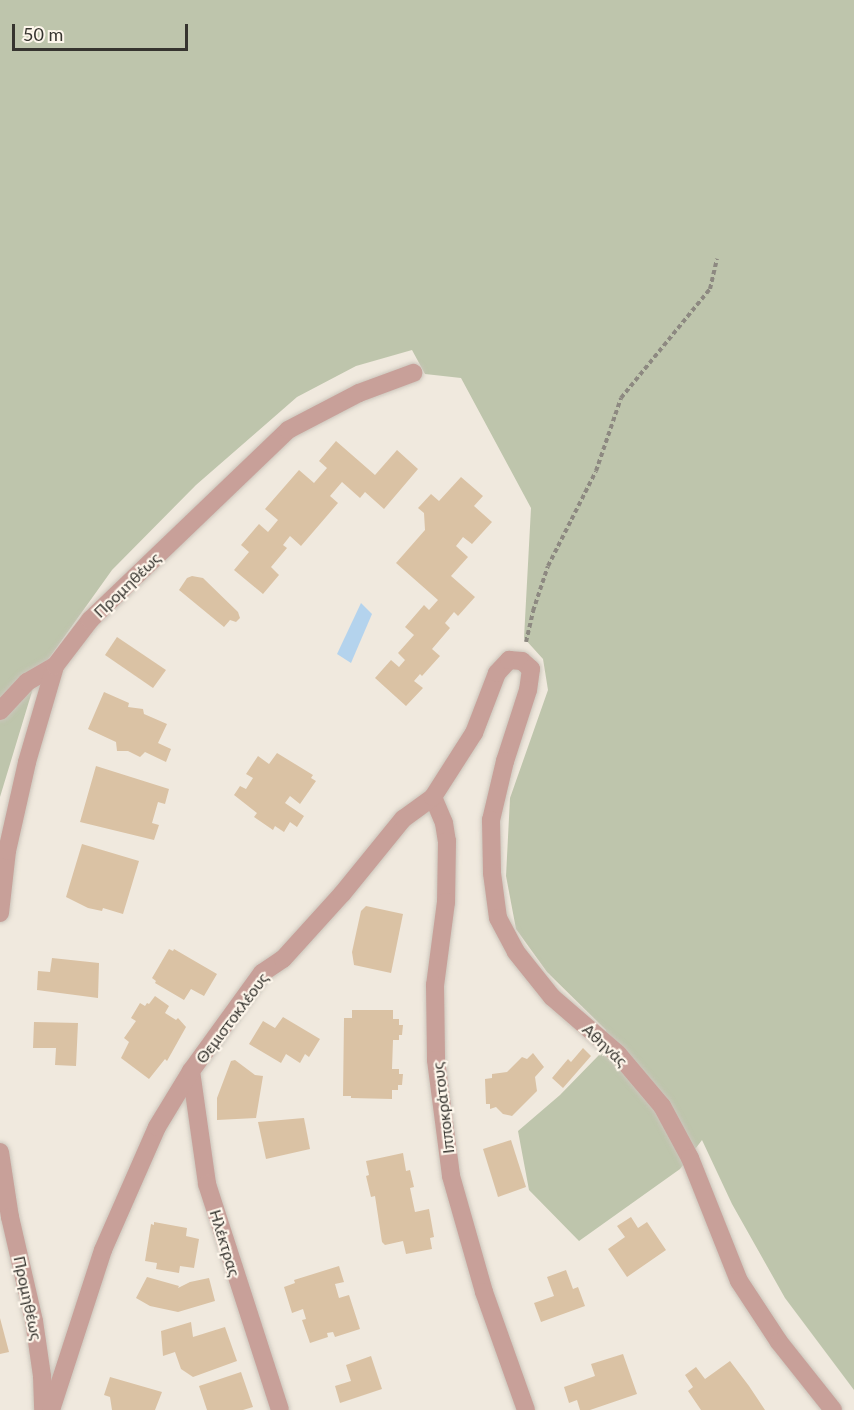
<!DOCTYPE html>
<meta charset="utf-8">
<style>
body{margin:0}
#map{position:relative;width:854px;height:1410px;overflow:hidden;background:#f0e9de;font-family:Lato,sans-serif}
div>[style]{position:absolute}
[style*='--x']{left:calc(var(--x)*1px);top:calc(var(--y)*1px);width:calc(var(--w)*1px);rotate:calc(var(--a)*1deg)}
.green>*{inset:0;background:#bec5ac}
.water>*{inset:0;background:#b4d3ed}
.building>*{inset:0;background:#dac2a4}
.path>*{height:4px;margin-top:-2px;transform-origin:0;background:repeating-linear-gradient(90deg,#8d8981 0 4.5px,transparent 0 7.5px)}
.roads{filter:drop-shadow(0 0 2px #cbc5bb) drop-shadow(0 0 2px #cbc5bb)}
.minor>*{height:18px;margin:-9px;padding:0 9px;transform-origin:9px;border-radius:9px;background:#c8a099}
span{translate:-50% -50%;white-space:nowrap;text-align:center;line-height:1.15;-webkit-text-stroke:4.5px #fdf6eb;paint-order:stroke}
.street-label{font-size:16px;color:#36342f}
.scale{position:absolute;left:12px;top:24px;width:176px;height:27px;box-sizing:border-box;border:3px solid #36342f;border-top:0;padding-left:8px;font-size:18px;line-height:21px;white-space:nowrap;color:#36342f;-webkit-text-stroke:4px #fdf6eb;paint-order:stroke}
</style>
<div id="map">
<div class="green">
<i style="clip-path:polygon(0 0,854px 0,854px 1390px,785px 1298px,732px 1204px,702px 1140px,680px 1169px,579px 1241px,529px 1190px,518px 1131px,560px 1095px,599px 1055px,606px 1030px,547px 972px,516px 929px,506px 876px,510px 798px,548px 690px,543px 659px,524px 638px,531px 508px,461px 378px,425px 374px,412px 350px,356px 366px,297px 397px,196px 485px,112px 570px,37px 675px,0 797px)"></i>
</div>
<div class="water">
<i style="clip-path:polygon(361px 603px,372px 614px,351px 663px,337px 654px)"></i>
</div>
<div class="building">
<i style="clip-path:polygon(336px 441px,375px 475px,397px 450px,418px 469px,384px 509px,365px 492px,360px 498px,342px 482px,330px 496px,338px 503px,301px 546px,290px 536px,283px 545px,287px 548px,271px 567px,279px 575px,263px 594px,234px 570px,249px 552px,241px 545px,259px 524px,268px 532px,278px 520px,265px 509px,299px 470px,314px 483px,327px 468px,319px 461px)"></i>
<i style="clip-path:polygon(461px 477px,483px 496px,474px 506px,492px 522px,472px 544px,463px 537px,456px 546px,468px 557px,451px 576px,475px 597px,458px 616px,454px 612px,445px 623px,450px 628px,432px 649px,440px 656px,422px 676px,420px 674px,414px 681px,423px 688px,406px 706px,375px 678px,391px 660px,399px 667px,405px 660px,398px 653px,414px 635px,405px 627px,424px 605px,429px 610px,438px 600px,396px 563px,425px 530px,424px 513px,418px 508px,431px 494px,439px 501px)"></i>
<i style="clip-path:polygon(192px 576px,203px 578px,238px 612px,240px 618px,236px 622px,230px 620px,224px 627px,179px 590px,187px 578px)"></i>
<i style="clip-path:polygon(117px 637px,166px 670px,153px 688px,105px 655px)"></i>
<i style="clip-path:polygon(104px 692px,129px 703px,128px 707px,143px 709px,144px 714px,167px 724px,158px 743px,171px 749px,166px 762px,145px 752px,140px 757px,128px 751px,117px 751px,116px 742px,88px 729px)"></i>
<i style="clip-path:polygon(277px 753px,313px 775px,311px 778px,316px 781px,300px 804px,290px 796px,285px 803px,304px 816px,297px 827px,290px 822px,284px 832px,275px 826px,273px 830px,254px 817px,257px 813px,234px 795px,240px 786px,246px 789px,253px 778px,246px 774px,258px 756px,269px 764px)"></i>
<i style="clip-path:polygon(96px 766px,169px 789px,165px 804px,158px 802px,152px 823px,159px 825px,154px 840px,80px 822px)"></i>
<i style="clip-path:polygon(82px 844px,139px 861px,123px 914px,103px 908px,102px 911px,88px 908px,66px 897px)"></i>
<i style="clip-path:polygon(366px 906px,403px 914px,391px 973px,354px 965px,352px 952px,361px 911px)"></i>
<i style="clip-path:polygon(169px 949px,173px 951px,174px 949px,217px 974px,204px 996px,191px 989px,184px 1000px,155px 983px,156px 981px,152px 978px)"></i>
<i style="clip-path:polygon(52px 958px,99px 963px,98px 998px,37px 990px,38px 971px,50px 972px)"></i>
<i style="clip-path:polygon(155px 996px,169px 1006px,165px 1013px,176px 1020px,178px 1018px,186px 1027px,167px 1061px,165px 1059px,149px 1079px,121px 1058px,129px 1042px,124px 1038px,136px 1021px,131px 1018px,140px 1003px,145px 1006px,147px 1003px,149px 1004px)"></i>
<i style="clip-path:polygon(352px 1010px,393px 1010px,393px 1019px,399px 1019px,399px 1025px,403px 1025px,402px 1035px,399px 1035px,399px 1040px,393px 1040px,392px 1069px,399px 1069px,399px 1074px,403px 1074px,402px 1085px,398px 1085px,398px 1090px,392px 1090px,392px 1099px,351px 1098px,351px 1096px,343px 1096px,344px 1018px,352px 1018px)"></i>
<i style="clip-path:polygon(283px 1017px,320px 1039px,309px 1057px,305px 1054px,300px 1063px,286px 1054px,281px 1063px,249px 1044px,263px 1021px,275px 1028px)"></i>
<i style="clip-path:polygon(34px 1022px,78px 1023px,76px 1066px,55px 1065px,56px 1048px,33px 1048px)"></i>
<i style="clip-path:polygon(583px 1048px,591px 1056px,563px 1088px,552px 1078px,568px 1059px,571px 1062px)"></i>
<i style="clip-path:polygon(533px 1053px,544px 1067px,535px 1077px,537px 1091px,512px 1116px,503px 1114px,496px 1107px,490px 1109px,490px 1104px,486px 1104px,485px 1079px,492px 1078px,492px 1074px,507px 1072px,522px 1057px,527px 1059px)"></i>
<i style="clip-path:polygon(235px 1060px,255px 1075px,263px 1076px,256px 1118px,217px 1120px,217px 1098px,231px 1061px)"></i>
<i style="clip-path:polygon(304px 1118px,310px 1149px,266px 1159px,258px 1122px)"></i>
<i style="clip-path:polygon(511px 1140px,526px 1187px,498px 1197px,483px 1149px)"></i>
<i style="clip-path:polygon(403px 1153px,406px 1171px,410px 1170px,414px 1187px,410px 1188px,415px 1212px,429px 1209px,434px 1237px,430px 1238px,432px 1249px,406px 1254px,403px 1241px,385px 1245px,382px 1242px,375px 1196px,371px 1197px,366px 1176px,369px 1175px,366px 1161px)"></i>
<i style="clip-path:polygon(631px 1217px,638px 1228px,647px 1222px,666px 1250px,627px 1277px,608px 1249px,625px 1237px,617px 1226px)"></i>
<i style="clip-path:polygon(154px 1222px,187px 1228px,186px 1236px,199px 1239px,194px 1268px,180px 1266px,179px 1273px,156px 1269px,157px 1263px,145px 1261px,151px 1224px,154px 1225px)"></i>
<i style="clip-path:polygon(339px 1266px,344px 1282px,335px 1284px,339px 1298px,349px 1295px,360px 1329px,335px 1337px,333px 1332px,327px 1333px,328px 1337px,310px 1343px,302px 1320px,306px 1319px,303px 1309px,292px 1313px,284px 1287px,295px 1283px,294px 1280px)"></i>
<i style="clip-path:polygon(566px 1270px,573px 1289px,578px 1287px,585px 1306px,541px 1322px,534px 1303px,554px 1296px,547px 1277px)"></i>
<i style="clip-path:polygon(147px 1277px,179px 1286px,178px 1288px,190px 1282px,209px 1278px,215px 1301px,178px 1312px,150px 1306px,136px 1298px)"></i>
<i style="clip-path:polygon(0 1318px,9px 1352px,0 1354px)"></i>
<i style="clip-path:polygon(191px 1322px,193px 1337px,225px 1327px,237px 1361px,193px 1377px,181px 1369px,175px 1352px,163px 1356px,161px 1331px)"></i>
<i style="clip-path:polygon(623px 1354px,637px 1394px,590px 1410px,580px 1410px,577px 1400px,569px 1403px,564px 1387px,595px 1376px,591px 1364px)"></i>
<i style="clip-path:polygon(371px 1356px,382px 1389px,340px 1403px,335px 1386px,351px 1381px,346px 1365px)"></i>
<i style="clip-path:polygon(730px 1361px,749px 1386px,765px 1410px,701px 1410px,688px 1391px,693px 1387px,685px 1375px,696px 1367px,705px 1379px)"></i>
<i style="clip-path:polygon(241px 1372px,253px 1407px,243px 1410px,207px 1410px,199px 1386px)"></i>
<i style="clip-path:polygon(110px 1377px,162px 1392px,155px 1410px,112px 1410px,110px 1397px,104px 1395px)"></i>
</div>
<div class="path">
<i style="--x:526;--y:642;--w:32;--a:-77"></i>
<i style="--x:533;--y:611;--w:47;--a:-71.6"></i>
<i style="--x:548;--y:566;--w:106;--a:-63.2"></i>
<i style="--x:596;--y:471;--w:77;--a:-71.1"></i>
<i style="--x:621;--y:398;--w:141;--a:-50.8"></i>
<i style="--x:710;--y:289;--w:31;--a:-77"></i>
</div>
<div class="roads">
<div class="minor">
<i style="--x:0;--y:711;--w:40;--a:-47"></i>
<i style="--x:27;--y:682;--w:32;--a:-30"></i>
<i style="--x:433;--y:797;--w:28;--a:67"></i>
<i style="--x:444;--y:823;--w:18;--a:81"></i>
<i style="--x:447;--y:841;--w:61;--a:90.9"></i>
<i style="--x:446;--y:902;--w:84;--a:97.5"></i>
<i style="--x:435;--y:985;--w:75;--a:89.2"></i>
<i style="--x:436;--y:1060;--w:117;--a:82.6"></i>
<i style="--x:451;--y:1176;--w:121;--a:74.1"></i>
<i style="--x:484;--y:1292;--w:125;--a:70.4"></i>
<i style="--x:0;--y:913;--w:62;--a:-83.6"></i>
<i style="--x:7;--y:851;--w:91;--a:-77.3"></i>
<i style="--x:27;--y:762;--w:100;--a:-73.7"></i>
<i style="--x:55;--y:666;--w:58;--a:-52.7"></i>
<i style="--x:90;--y:620;--w:274;--a:-43.8"></i>
<i style="--x:288;--y:430;--w:80;--a:-27.5"></i>
<i style="--x:359;--y:393;--w:58;--a:-20.3"></i>
<i style="--x:191;--y:1071;--w:114;--a:81.9"></i>
<i style="--x:207;--y:1184;--w:237;--a:72.1"></i>
<i style="--x:0;--y:1152;--w:66;--a:81.3"></i>
<i style="--x:10;--y:1217;--w:107;--a:77"></i>
<i style="--x:34;--y:1321;--w:56;--a:81.7"></i>
<i style="--x:42;--y:1376;--w:34;--a:88"></i>
<i style="--x:51;--y:1410;--w:168;--a:-72"></i>
<i style="--x:103;--y:1250;--w:134;--a:-66.3"></i>
<i style="--x:157;--y:1127;--w:66;--a:-58.7"></i>
<i style="--x:191;--y:1071;--w:121;--a:-54.1"></i>
<i style="--x:262;--y:973;--w:25;--a:-34"></i>
<i style="--x:283;--y:959;--w:88;--a:-47.8"></i>
<i style="--x:342;--y:894;--w:97;--a:-50.9"></i>
<i style="--x:403;--y:819;--w:37;--a:-36"></i>
<i style="--x:433;--y:797;--w:76;--a:-57.4"></i>
<i style="--x:474;--y:733;--w:64;--a:-69"></i>
<i style="--x:497;--y:673;--w:18;--a:-47"></i>
<i style="--x:509;--y:660;--w:13;--a:4"></i>
<i style="--x:522;--y:661;--w:12;--a:42"></i>
<i style="--x:531;--y:669;--w:21;--a:98"></i>
<i style="--x:528;--y:690;--w:75;--a:107.9"></i>
<i style="--x:505;--y:761;--w:61;--a:103.3"></i>
<i style="--x:491;--y:820;--w:53;--a:88.9"></i>
<i style="--x:492;--y:873;--w:45;--a:82.4"></i>
<i style="--x:498;--y:918;--w:38;--a:62"></i>
<i style="--x:516;--y:952;--w:58;--a:51.3"></i>
<i style="--x:552;--y:997;--w:87;--a:40.8"></i>
<i style="--x:618;--y:1054;--w:68;--a:49.8"></i>
<i style="--x:662;--y:1106;--w:59;--a:61.7"></i>
<i style="--x:690;--y:1158;--w:132;--a:68.3"></i>
<i style="--x:739;--y:1281;--w:73;--a:56.7"></i>
<i style="--x:779;--y:1342;--w:87;--a:51.5"></i>
</div>
</div>
<div class="street-label">
<span style="left:127px;top:585px;rotate:-44deg">Προμηθέως</span>
<span style="left:232px;top:1018px;rotate:-53deg">Θεμιστοκλέους</span>
<span style="left:605px;top:1045px;rotate:43deg">Αθηνάς</span>
<span style="left:443px;top:1108px;rotate:-97deg">Ιπποκράτους</span>
<span style="left:225px;top:1243px;rotate:73deg">Ηλέκτρας</span>
<span style="left:28px;top:1298px;rotate:78deg">Προμηθέως</span>
</div>
<div class="scale">50 m</div>
</div>
